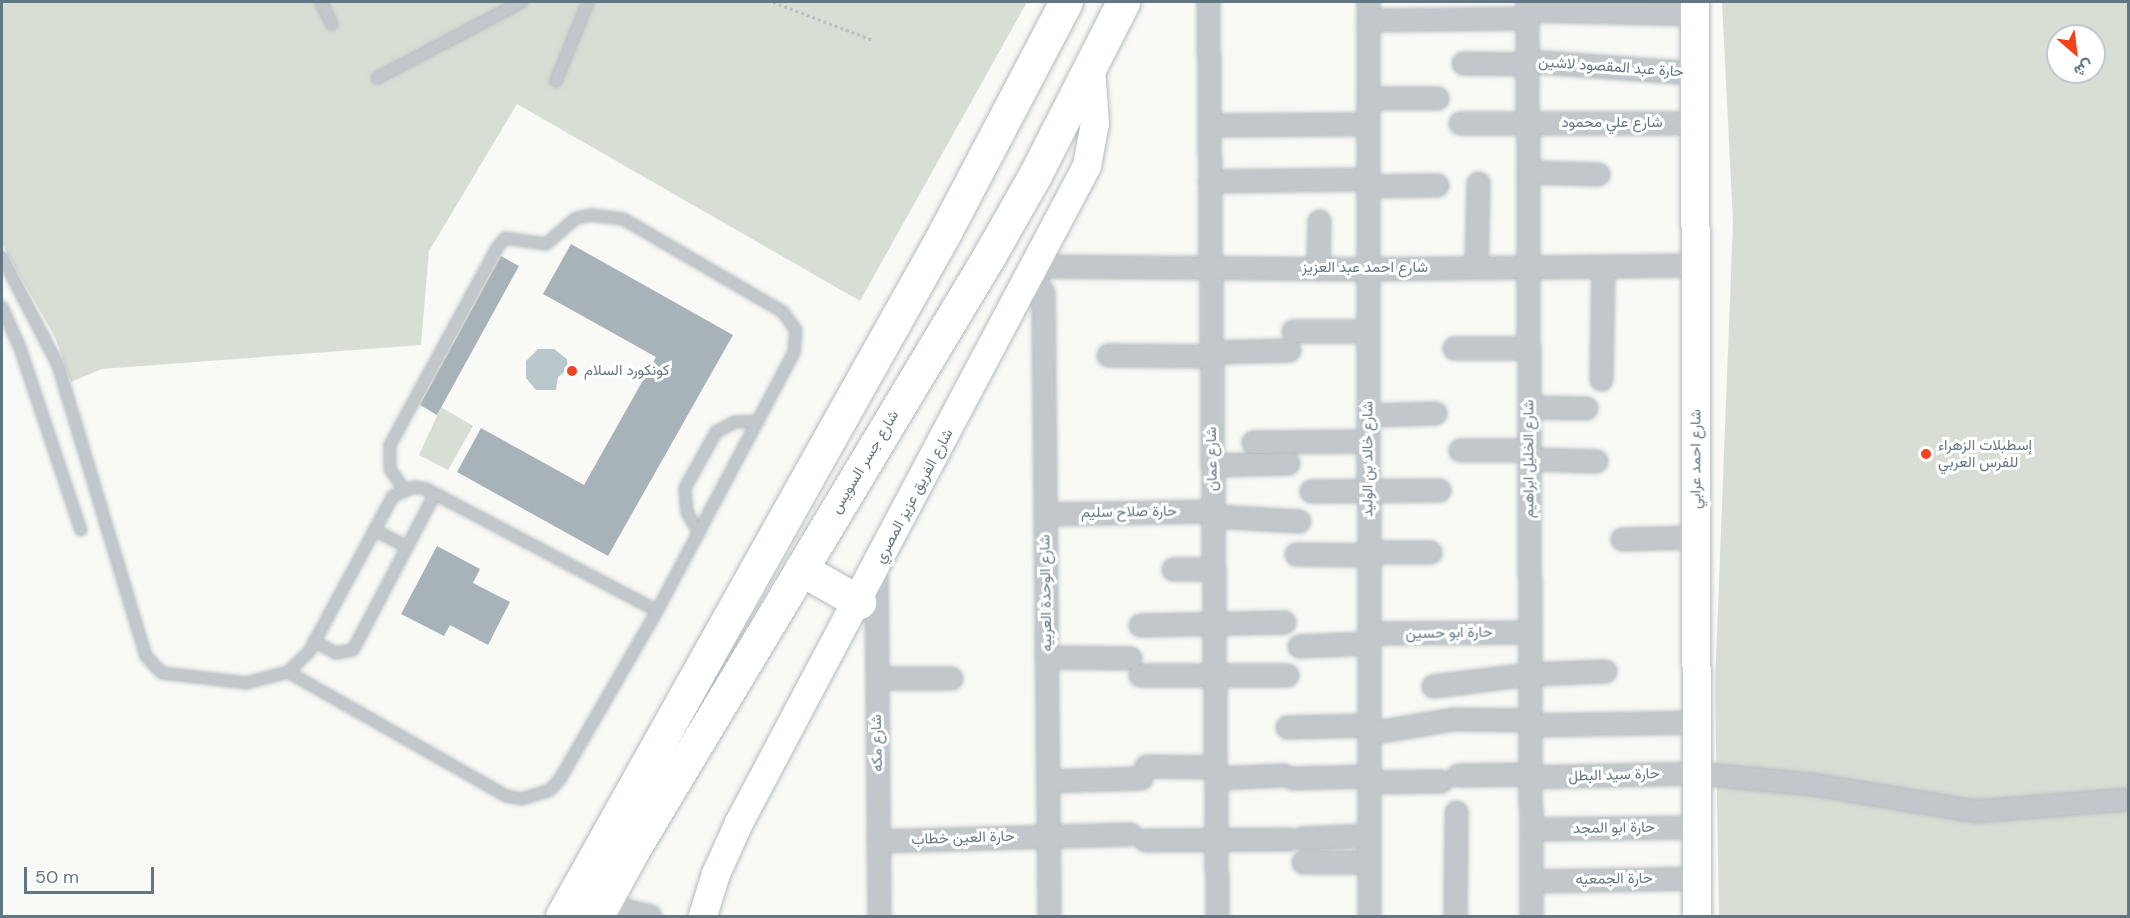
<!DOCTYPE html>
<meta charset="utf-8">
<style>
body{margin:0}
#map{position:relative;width:2130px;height:918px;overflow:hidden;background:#f9f9f6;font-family:"DM Sans",Vazirmatn,sans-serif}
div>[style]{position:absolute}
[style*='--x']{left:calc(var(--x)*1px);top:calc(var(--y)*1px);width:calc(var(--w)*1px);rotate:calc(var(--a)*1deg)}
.green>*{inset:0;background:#d9ded5}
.water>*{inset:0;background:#bac8cc}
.building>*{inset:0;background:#a8b3b9}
.path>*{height:3px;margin-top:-1.5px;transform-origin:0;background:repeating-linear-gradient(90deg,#bbbfc2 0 3px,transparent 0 6px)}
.roads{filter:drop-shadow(0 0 2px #b3bbbf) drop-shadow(0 0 2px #b3bbbf)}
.lane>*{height:10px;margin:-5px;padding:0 5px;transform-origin:5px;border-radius:5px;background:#c1c7ca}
.street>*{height:21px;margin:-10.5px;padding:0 10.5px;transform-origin:10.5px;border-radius:10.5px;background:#c1c7ca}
.secondary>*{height:28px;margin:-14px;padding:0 14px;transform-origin:14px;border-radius:14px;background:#fff}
.primary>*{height:33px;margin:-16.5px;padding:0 16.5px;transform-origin:16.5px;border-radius:16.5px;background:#fff}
.dots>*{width:16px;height:16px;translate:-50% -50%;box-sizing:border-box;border:3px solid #fff;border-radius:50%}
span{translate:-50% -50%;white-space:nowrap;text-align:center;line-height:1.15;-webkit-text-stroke:6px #fff;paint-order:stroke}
.street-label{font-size:15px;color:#617784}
.poi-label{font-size:15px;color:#617784}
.left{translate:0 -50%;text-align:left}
.frame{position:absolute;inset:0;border:3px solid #617784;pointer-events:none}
.north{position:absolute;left:2046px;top:24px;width:60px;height:60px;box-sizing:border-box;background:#fff;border:2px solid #c0c9ce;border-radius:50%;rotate:152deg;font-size:16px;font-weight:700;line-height:24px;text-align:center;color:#617784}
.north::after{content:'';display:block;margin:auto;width:21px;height:27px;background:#f2431c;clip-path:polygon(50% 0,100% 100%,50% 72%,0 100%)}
.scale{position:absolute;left:24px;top:867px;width:130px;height:27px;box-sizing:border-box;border:3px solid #617784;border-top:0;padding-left:8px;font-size:18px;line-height:21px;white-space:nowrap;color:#617784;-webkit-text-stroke:4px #fff;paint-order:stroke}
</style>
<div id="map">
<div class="green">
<i style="clip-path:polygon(2px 2px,1027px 2px,860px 301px,517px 104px,429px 251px,421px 345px,102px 369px,71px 382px,55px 337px,2px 244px)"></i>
<i style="clip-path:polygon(evenodd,1722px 2px,2128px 2px,2128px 916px,1719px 916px,1715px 685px,1733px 222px,1722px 2px,2058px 36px,2094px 36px,2094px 72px,2058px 72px,2058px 36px)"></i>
<i style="clip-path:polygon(441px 407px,473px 426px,448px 470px,419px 455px)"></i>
</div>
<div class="water">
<i style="clip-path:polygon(538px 349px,554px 349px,567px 359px,568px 369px,558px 377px,556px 390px,536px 390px,526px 378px,526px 361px)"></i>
</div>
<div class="building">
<i style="clip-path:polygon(571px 244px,733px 335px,608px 556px,457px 472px,481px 428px,584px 485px,656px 357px,543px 294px)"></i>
<i style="clip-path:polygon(501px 256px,519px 266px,437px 415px,420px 405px)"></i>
<i style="clip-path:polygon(437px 546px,480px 569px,473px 583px,510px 602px,488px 645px,450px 625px,444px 636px,401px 614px)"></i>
</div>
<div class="path">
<i style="--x:773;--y:2;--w:107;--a:20.8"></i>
</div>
<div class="roads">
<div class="lane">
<i style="--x:321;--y:2;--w:25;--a:64"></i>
<i style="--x:377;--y:78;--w:164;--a:-27.7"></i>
<i style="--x:556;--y:81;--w:85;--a:-67.9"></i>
<i style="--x:2;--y:257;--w:122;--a:62.6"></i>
<i style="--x:58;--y:365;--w:304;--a:73.2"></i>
<i style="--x:146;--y:656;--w:23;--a:47"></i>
<i style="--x:162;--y:673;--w:85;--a:6.8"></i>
<i style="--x:246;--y:683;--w:43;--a:-14.7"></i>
<i style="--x:288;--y:672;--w:29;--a:-44"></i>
<i style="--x:309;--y:652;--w:177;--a:-61.7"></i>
<i style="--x:393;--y:496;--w:23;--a:-23"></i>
<i style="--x:414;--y:487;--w:12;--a:9"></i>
<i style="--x:426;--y:489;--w:261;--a:27.8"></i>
<i style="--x:2;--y:307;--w:45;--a:66.3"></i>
<i style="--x:20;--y:348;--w:192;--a:71.5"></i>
<i style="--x:374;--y:530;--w:37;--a:27"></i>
<i style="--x:699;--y:533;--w:24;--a:-120"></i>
<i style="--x:687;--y:512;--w:24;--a:-95"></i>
<i style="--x:685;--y:488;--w:64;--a:-61"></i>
<i style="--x:716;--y:432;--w:21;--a:-28"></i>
<i style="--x:735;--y:422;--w:23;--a:-2"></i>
<i style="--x:314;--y:641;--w:25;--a:29"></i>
<i style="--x:336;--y:653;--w:17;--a:-10"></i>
<i style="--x:353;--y:650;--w:176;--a:-62.3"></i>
<i style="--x:288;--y:672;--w:251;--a:29.6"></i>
<i style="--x:506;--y:796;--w:15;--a:11"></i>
<i style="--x:521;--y:799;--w:30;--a:-17"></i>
<i style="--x:550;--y:790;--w:15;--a:-48"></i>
<i style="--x:560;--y:779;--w:194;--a:-60"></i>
<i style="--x:657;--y:611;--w:293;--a:-62.1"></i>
<i style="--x:794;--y:352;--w:22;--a:-85"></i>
<i style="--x:796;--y:330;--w:22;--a:-126"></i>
<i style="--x:783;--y:312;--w:185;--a:-149.8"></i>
<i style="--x:623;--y:219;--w:31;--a:-173"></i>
<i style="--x:592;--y:215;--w:16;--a:169"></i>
<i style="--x:576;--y:218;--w:40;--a:139"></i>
<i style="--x:546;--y:244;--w:41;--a:-171.7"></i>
<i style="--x:505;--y:238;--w:13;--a:129"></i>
<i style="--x:497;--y:248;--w:224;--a:118.5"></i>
<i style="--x:390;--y:445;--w:24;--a:90"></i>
<i style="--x:390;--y:469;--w:24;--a:55"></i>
</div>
<div class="street">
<i style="--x:1208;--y:2;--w:914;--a:89.44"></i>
<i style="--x:1368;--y:2;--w:914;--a:89.94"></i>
<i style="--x:1527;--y:2;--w:914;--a:89.75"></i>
<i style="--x:1527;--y:10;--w:168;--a:1.4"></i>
<i style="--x:1368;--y:20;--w:160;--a:-0.7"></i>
<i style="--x:1528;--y:61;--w:167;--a:4.1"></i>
<i style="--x:1463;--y:63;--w:65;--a:0.9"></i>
<i style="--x:1368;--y:98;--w:69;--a:0"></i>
<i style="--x:1460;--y:123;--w:235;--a:0"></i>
<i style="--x:1209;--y:125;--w:159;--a:-0.4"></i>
<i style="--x:1528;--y:172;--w:70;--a:1.6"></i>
<i style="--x:1209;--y:181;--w:159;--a:-0.7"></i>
<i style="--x:1368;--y:186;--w:69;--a:-0.8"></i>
<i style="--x:1034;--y:266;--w:333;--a:0.5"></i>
<i style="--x:1367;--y:269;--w:329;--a:-0.7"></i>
<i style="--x:1476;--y:267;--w:84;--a:-88.6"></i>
<i style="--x:1318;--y:269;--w:48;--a:-88.8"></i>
<i style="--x:1031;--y:272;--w:24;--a:60"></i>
<i style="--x:1043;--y:293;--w:623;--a:89.45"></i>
<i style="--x:1293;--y:331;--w:75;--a:0"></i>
<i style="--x:1454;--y:348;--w:75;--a:0"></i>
<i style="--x:1211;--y:352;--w:78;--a:-1.5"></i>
<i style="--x:1108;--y:355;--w:103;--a:0.6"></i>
<i style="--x:1601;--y:379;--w:113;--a:-89"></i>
<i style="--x:1529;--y:407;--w:57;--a:1"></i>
<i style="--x:1368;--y:415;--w:67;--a:-1.7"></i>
<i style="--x:1253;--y:442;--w:115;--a:-0.5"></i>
<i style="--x:1460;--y:450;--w:69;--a:0"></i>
<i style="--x:1529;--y:459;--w:67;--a:1.7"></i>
<i style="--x:1212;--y:465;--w:76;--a:-1.5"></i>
<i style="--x:1311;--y:491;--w:128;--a:-0.4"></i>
<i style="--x:1045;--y:514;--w:168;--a:-1"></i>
<i style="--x:1213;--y:516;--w:86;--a:3.3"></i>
<i style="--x:1622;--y:539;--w:74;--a:-1.5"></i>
<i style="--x:1368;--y:552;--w:62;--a:0"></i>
<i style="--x:1296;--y:554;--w:72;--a:0.8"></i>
<i style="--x:876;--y:569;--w:347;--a:89.5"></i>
<i style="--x:1173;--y:569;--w:41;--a:0"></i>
<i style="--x:1140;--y:625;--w:144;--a:-1.2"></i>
<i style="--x:1369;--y:633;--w:161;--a:-0.4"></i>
<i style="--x:1299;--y:646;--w:70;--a:-2.5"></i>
<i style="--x:1046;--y:657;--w:84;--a:0.7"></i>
<i style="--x:1140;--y:675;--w:147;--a:0"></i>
<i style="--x:877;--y:678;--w:74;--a:0"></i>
<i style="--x:1433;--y:686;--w:98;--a:-7.1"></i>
<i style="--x:1530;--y:674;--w:75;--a:-2.3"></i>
<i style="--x:1530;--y:725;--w:167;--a:-1"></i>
<i style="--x:1287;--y:727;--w:82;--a:-1.4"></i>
<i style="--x:1369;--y:733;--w:86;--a:-9.4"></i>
<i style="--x:1454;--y:719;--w:76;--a:0.8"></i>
<i style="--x:1146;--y:766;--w:69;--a:0.8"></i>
<i style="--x:1458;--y:775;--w:72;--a:-0.8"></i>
<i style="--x:1530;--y:777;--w:167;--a:-1.4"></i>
<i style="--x:1697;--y:773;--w:116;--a:5.5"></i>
<i style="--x:1812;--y:784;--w:165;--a:9.4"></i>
<i style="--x:1975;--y:811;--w:153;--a:-4.5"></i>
<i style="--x:1216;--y:778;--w:68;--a:-2.5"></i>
<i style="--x:1292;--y:778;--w:77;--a:-1.5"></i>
<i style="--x:1048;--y:781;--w:93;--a:-1.8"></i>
<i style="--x:1369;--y:782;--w:72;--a:-0.8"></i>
<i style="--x:1531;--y:829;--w:166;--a:-0.7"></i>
<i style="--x:1302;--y:838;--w:67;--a:-2.6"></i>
<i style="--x:1145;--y:840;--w:144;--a:-0.4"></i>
<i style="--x:878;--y:841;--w:252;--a:-1.6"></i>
<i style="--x:1303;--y:862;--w:66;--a:0"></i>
<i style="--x:1531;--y:881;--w:166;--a:-1"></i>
<i style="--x:603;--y:905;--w:48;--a:13.2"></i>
<i style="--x:1455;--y:916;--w:104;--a:-89.4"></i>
</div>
<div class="secondary">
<i style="--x:1695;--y:2;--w:914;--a:89.87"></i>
<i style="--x:703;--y:916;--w:44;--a:-72.8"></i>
<i style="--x:716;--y:874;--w:56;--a:-65.7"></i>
<i style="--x:739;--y:823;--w:743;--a:-62.09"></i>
<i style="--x:1087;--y:166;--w:44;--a:-79.5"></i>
<i style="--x:1095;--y:123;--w:54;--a:-94.2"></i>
</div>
<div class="primary">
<i style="--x:801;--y:569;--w:67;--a:29.6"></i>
<i style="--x:562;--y:916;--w:784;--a:-60.75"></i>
<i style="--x:945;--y:232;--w:260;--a:-62.3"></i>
<i style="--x:597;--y:916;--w:75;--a:-61.4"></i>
<i style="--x:633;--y:850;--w:693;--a:-59.06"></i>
<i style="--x:989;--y:256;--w:93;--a:-60.4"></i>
<i style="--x:1035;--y:175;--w:194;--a:-63"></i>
</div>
</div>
<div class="dots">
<i style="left:572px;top:371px;background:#f2431c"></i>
<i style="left:1926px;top:454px;background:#f2431c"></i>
</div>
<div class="street-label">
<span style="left:1611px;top:67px;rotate:4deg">حارة عبد المقصود لاشين</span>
<span style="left:1612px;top:123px">شارع علي محمود</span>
<span style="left:1365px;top:268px">شارع احمد عبد العزيز</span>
<span style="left:1212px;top:459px;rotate:-91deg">شارع عمان</span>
<span style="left:1368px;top:459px;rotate:-90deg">شارع خالد بن الوليد</span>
<span style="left:1529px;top:459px;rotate:-90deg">شارع الخليل ابراهيم</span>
<span style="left:1696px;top:459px;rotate:-90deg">شارع احمد عرابي</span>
<span style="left:865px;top:462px;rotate:-59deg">شارع جسر السويس</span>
<span style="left:914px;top:496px;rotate:-62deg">شارع الفريق عزيز المصري</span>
<span style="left:1129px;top:512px;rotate:-1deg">حارة صلاح سليم</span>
<span style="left:1046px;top:593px;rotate:-91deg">شارع الوحدة العربيه</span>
<span style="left:1449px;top:633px;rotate:-1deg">حارة ابو حسين</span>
<span style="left:877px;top:743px;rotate:-91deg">شارع مكه</span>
<span style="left:1614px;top:775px;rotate:-2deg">حارة سيد البطل</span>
<span style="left:1614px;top:828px;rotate:-1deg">حارة ابو المجد</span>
<span style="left:963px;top:838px;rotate:-2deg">حارة العين خطاب</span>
<span style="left:1614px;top:879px;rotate:-1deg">حارة الجمعيه</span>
</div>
<div class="poi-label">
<span class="left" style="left:584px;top:371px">كونكورد السلام</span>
<span class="left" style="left:1938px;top:454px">إسطبلات الزهراء<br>للفرس العربي</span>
</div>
<div class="frame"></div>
<div class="north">ش</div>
<div class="scale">50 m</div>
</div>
